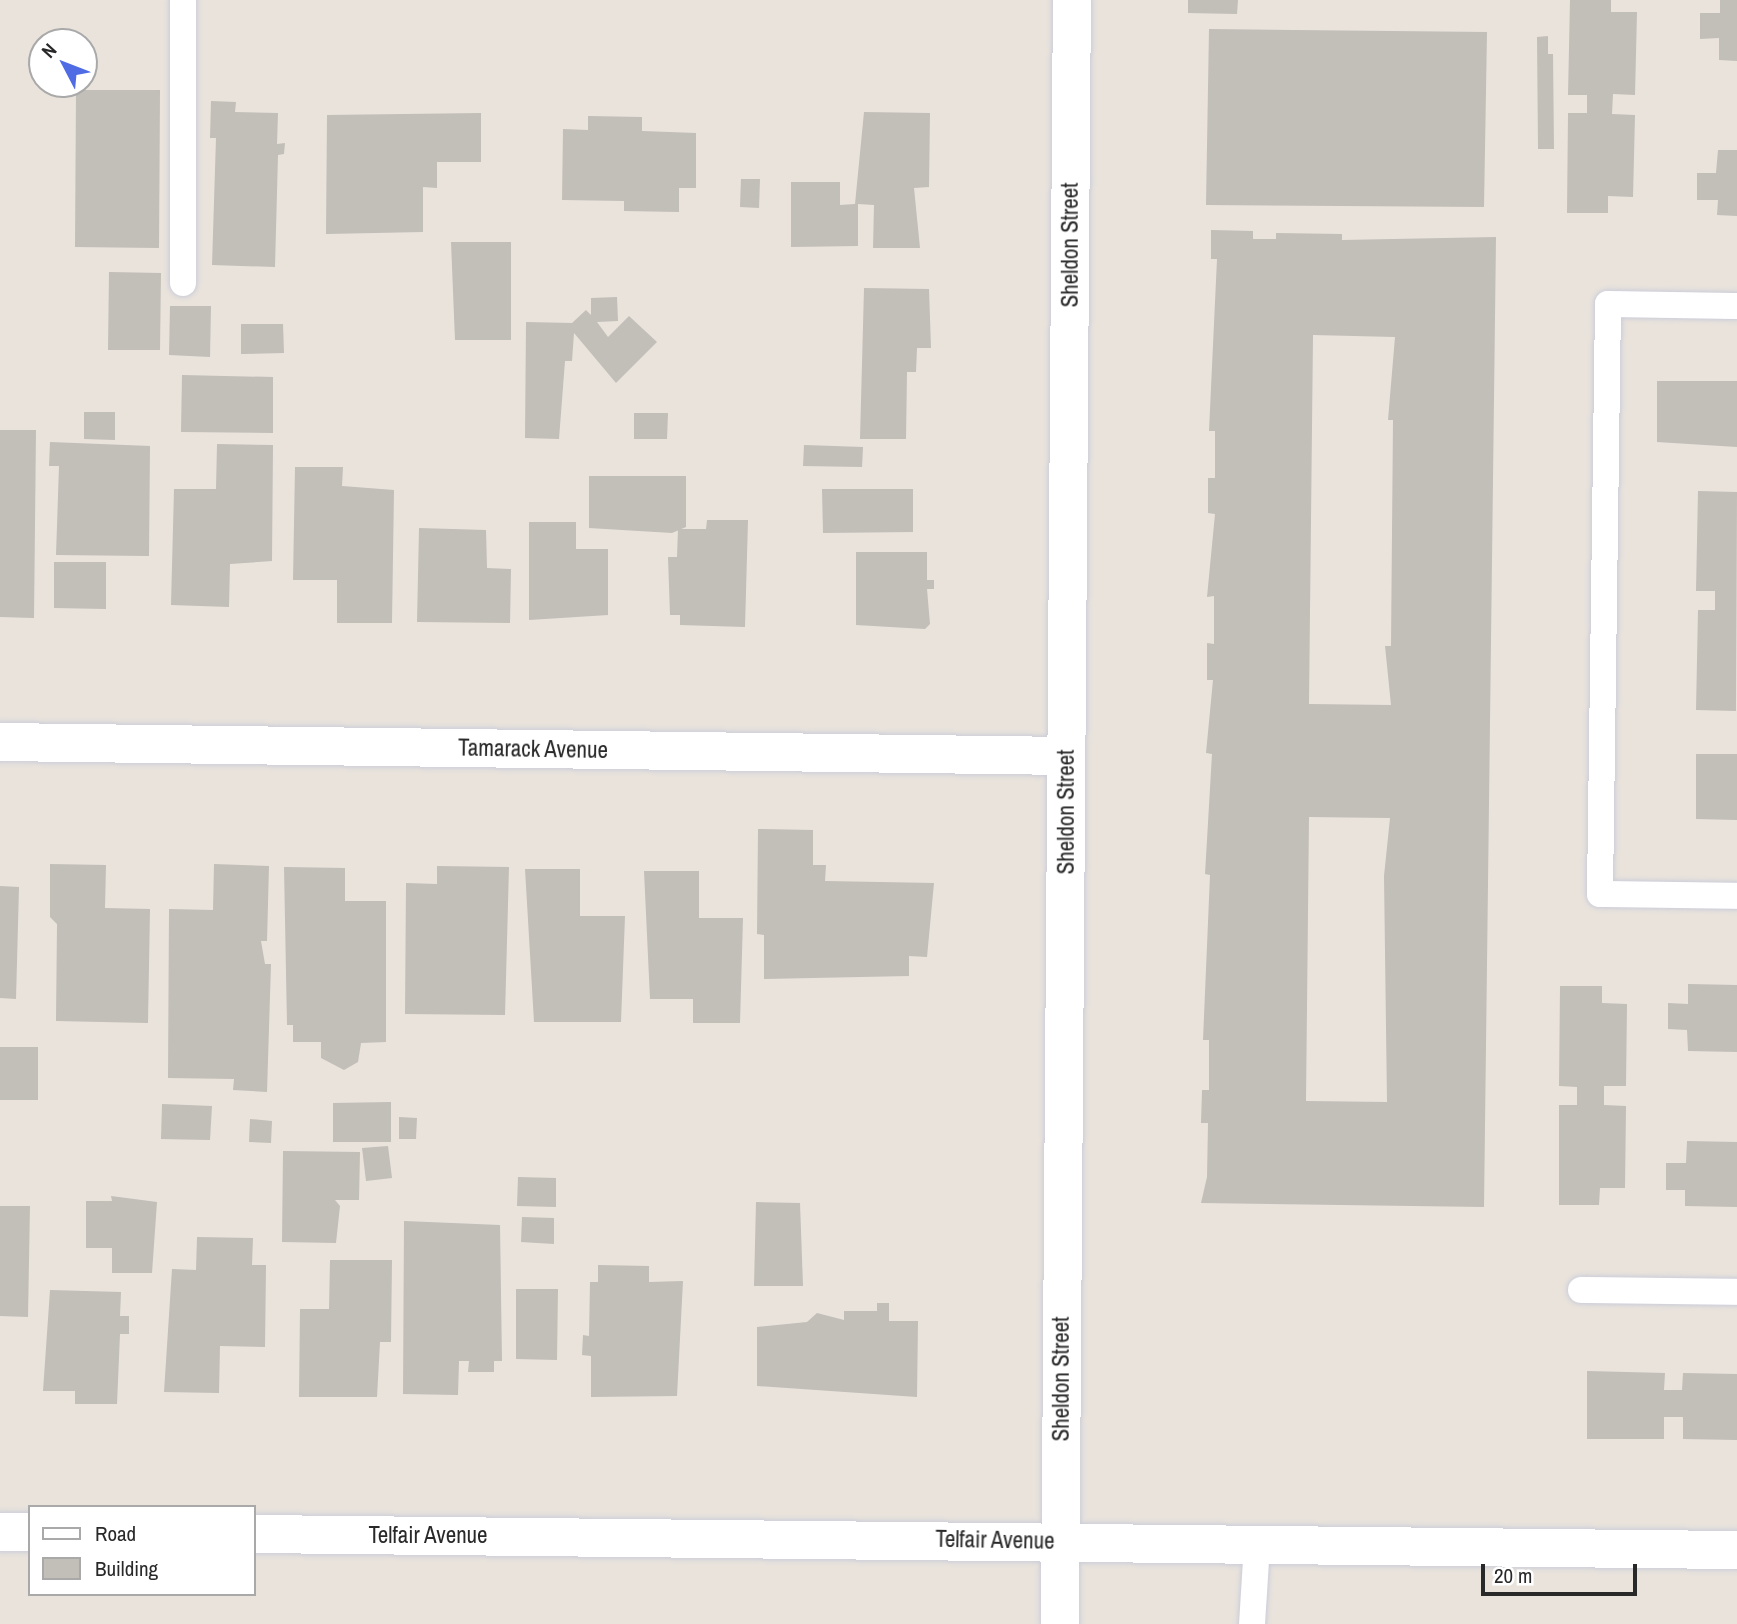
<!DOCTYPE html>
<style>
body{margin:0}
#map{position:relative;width:1737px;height:1624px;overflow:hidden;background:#e9e3dc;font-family:"Archivo Narrow",sans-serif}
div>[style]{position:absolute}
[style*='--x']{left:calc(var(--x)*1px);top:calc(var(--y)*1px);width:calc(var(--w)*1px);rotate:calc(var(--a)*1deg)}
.building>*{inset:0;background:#c2beb8}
.roads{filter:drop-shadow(0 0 2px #cbcdd9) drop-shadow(0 0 2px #cbcdd9)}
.lane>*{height:26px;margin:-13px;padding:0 13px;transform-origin:13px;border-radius:13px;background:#fff}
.street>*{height:38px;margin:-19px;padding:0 19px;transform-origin:19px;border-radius:19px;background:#fff}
.secondary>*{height:38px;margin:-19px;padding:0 19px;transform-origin:19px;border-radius:19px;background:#fff}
span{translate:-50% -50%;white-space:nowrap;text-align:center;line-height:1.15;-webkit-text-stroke:7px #fff;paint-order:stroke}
.street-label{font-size:23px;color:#292929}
.legend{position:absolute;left:28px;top:1505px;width:228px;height:91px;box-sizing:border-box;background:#fff;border:2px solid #a9a9a9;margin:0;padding:9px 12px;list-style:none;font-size:21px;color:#292929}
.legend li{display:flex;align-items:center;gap:14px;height:35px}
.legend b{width:35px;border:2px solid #a9a9a9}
.north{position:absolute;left:28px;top:28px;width:70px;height:70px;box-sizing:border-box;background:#fff;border:2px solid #a9a9a9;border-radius:50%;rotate:312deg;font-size:19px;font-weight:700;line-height:28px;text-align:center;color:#292929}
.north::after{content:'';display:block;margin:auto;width:24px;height:32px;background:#4f6ce4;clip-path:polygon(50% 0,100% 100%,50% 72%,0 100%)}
.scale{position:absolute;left:1481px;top:1564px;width:156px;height:32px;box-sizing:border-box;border:4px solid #292929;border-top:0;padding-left:9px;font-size:21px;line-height:24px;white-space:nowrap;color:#292929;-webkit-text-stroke:5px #fff;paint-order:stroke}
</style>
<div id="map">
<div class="building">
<i style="clip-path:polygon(1188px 0,1238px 0,1237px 14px,1188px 13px)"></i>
<i style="clip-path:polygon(1570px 0,1611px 0,1611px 12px,1637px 12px,1635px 95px,1613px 94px,1612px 114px,1635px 115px,1633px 197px,1608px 196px,1608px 213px,1567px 213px,1568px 113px,1587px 113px,1587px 95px,1568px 95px)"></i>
<i style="clip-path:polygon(1720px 0,1737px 0,1737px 61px,1719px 60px,1719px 38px,1700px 39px,1700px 13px,1720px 13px)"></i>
<i style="clip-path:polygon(1209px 29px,1487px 32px,1484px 207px,1206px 205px)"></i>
<i style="clip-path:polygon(1548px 36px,1548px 54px,1553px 54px,1554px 149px,1538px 149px,1537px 37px)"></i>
<i style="clip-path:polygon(76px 90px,160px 90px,159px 248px,75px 247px)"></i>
<i style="clip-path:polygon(211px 101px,236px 102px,235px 112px,278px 113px,277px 144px,285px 143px,284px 154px,278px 155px,275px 267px,212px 265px,216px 138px,210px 138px)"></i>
<i style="clip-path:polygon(864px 112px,930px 113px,929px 187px,914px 188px,920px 248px,873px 248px,874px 205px,858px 204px,858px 246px,791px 247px,791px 182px,840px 182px,840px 205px,855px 204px)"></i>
<i style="clip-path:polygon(481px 113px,481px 162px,437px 162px,437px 188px,423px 187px,423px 232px,326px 234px,327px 115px)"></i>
<i style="clip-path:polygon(588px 116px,642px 117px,642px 131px,696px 133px,696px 188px,679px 188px,679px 212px,624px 211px,624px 201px,562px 200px,563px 129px,588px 130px)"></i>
<i style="clip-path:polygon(1718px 150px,1737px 150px,1737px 216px,1717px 215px,1718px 200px,1697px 200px,1697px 173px,1716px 173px)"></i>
<i style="clip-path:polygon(741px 179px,760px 179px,759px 208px,740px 207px)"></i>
<i style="clip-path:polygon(evenodd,1211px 230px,1253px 231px,1253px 239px,1276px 239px,1276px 233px,1342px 234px,1342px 240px,1496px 237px,1484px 1207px,1201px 1203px,1207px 1177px,1208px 1123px,1201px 1123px,1202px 1090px,1209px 1090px,1209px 1040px,1203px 1040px,1210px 875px,1205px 874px,1212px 754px,1206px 753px,1213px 680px,1207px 680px,1207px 643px,1214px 644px,1214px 596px,1207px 597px,1215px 514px,1208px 513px,1208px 478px,1215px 478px,1215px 431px,1209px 431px,1217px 259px,1211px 259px,1211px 230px,1313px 335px,1395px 337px,1388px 420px,1393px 420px,1391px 646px,1385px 646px,1391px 705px,1309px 704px,1313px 335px,1211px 230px,1309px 817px,1390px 818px,1384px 876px,1387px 1102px,1306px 1101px,1309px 817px)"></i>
<i style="clip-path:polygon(451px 242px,511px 242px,511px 340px,455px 340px)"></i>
<i style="clip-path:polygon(109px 272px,161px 273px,160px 350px,108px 350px)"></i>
<i style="clip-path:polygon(864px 288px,929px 289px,931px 348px,917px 348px,916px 372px,907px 372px,906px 439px,860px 439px)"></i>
<i style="clip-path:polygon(617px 297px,618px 321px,597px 322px,608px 337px,629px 316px,657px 342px,616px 383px,574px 333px,572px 361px,565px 361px,559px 439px,525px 438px,526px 322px,572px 323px,586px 310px,591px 315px,591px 298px)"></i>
<i style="clip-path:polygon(170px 306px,211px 306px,210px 357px,169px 355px)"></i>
<i style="clip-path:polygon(241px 324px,283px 324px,284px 353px,241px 354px)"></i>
<i style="clip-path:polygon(182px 375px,273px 377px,273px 433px,181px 432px)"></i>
<i style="clip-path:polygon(1657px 381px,1737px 381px,1737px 447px,1657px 442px)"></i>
<i style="clip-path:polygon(84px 412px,115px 412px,115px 440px,84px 439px)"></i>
<i style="clip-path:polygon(634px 413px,668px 413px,667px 439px,634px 439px)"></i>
<i style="clip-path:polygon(0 430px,36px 430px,34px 618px,0 617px)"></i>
<i style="clip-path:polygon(50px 442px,150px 446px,149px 556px,56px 555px,59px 466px,49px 466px)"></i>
<i style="clip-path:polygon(217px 444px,273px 445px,272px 561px,230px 564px,229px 607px,171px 605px,174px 489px,216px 489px)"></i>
<i style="clip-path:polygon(804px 445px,863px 447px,862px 467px,803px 466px)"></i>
<i style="clip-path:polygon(295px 467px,343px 467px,342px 486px,394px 490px,392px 623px,337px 623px,337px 580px,293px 580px)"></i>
<i style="clip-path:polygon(589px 476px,686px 476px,686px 527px,672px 533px,589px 528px)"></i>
<i style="clip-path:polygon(822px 489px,913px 489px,913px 532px,823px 533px)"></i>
<i style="clip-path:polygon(1698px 491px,1737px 492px,1736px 711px,1696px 710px,1698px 610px,1715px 610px,1715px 591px,1696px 591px)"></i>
<i style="clip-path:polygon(707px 520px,748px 520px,745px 627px,680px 625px,680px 615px,670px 615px,668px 557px,677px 557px,678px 529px,706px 529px)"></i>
<i style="clip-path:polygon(529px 522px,576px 522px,576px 549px,608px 549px,608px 615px,529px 620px)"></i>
<i style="clip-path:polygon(419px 528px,486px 530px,487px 568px,511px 569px,510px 623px,417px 622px)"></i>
<i style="clip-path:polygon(856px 552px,927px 552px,927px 580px,934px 580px,934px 589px,927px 589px,930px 624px,925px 629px,856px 625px)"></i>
<i style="clip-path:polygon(54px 562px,106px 562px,106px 609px,54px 608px)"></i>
<i style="clip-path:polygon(1696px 754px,1737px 754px,1737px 820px,1696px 819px)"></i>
<i style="clip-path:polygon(758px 829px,813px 830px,813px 865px,826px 865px,825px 881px,934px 883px,927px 957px,909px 956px,909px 976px,764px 979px,764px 935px,757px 934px)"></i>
<i style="clip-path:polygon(50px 864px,106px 865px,105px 908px,150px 909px,148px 1023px,56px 1021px,57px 924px,50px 917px)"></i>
<i style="clip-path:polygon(214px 864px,269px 866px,267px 941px,261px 941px,265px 964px,271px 964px,267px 1092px,233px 1090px,234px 1079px,168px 1078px,169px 909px,213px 910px)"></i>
<i style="clip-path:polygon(437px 866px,509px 867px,505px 1015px,405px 1014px,406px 883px,437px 884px)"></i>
<i style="clip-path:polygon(284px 867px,345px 868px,345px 901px,386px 901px,386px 1042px,361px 1043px,358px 1062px,344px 1070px,321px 1058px,321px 1042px,293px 1042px,293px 1025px,287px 1025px)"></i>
<i style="clip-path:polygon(525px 869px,580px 869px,580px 916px,625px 916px,621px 1022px,534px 1022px)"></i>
<i style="clip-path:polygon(644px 871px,699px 871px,699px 918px,743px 918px,740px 1023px,693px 1023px,693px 999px,650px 999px)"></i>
<i style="clip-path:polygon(0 886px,19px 887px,16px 999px,0 998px)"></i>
<i style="clip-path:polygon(1688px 984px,1737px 985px,1737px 1052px,1688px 1051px,1687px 1030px,1668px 1029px,1668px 1003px,1688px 1004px)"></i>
<i style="clip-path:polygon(1560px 986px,1602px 986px,1602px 1003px,1627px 1004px,1626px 1086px,1604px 1086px,1604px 1105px,1626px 1106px,1625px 1188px,1600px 1188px,1599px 1205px,1559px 1205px,1559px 1105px,1577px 1105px,1577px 1087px,1559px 1086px)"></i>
<i style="clip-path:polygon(0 1047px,38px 1047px,38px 1100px,0 1100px)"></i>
<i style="clip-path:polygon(391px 1102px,391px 1142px,333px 1142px,333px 1103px)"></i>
<i style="clip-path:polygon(162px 1104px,212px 1106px,210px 1140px,161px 1139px)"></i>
<i style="clip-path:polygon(399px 1117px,417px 1118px,416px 1139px,399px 1139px)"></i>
<i style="clip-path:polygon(250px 1119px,272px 1121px,271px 1143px,249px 1142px)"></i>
<i style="clip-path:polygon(1687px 1141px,1737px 1142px,1737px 1207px,1685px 1206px,1685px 1190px,1666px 1190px,1666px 1163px,1686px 1163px)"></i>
<i style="clip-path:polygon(388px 1146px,392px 1178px,366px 1181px,362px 1148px)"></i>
<i style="clip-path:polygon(283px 1151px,360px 1152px,359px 1200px,335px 1200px,340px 1206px,336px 1243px,282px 1242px)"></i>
<i style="clip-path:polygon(518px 1177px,556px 1178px,556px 1207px,517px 1206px)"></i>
<i style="clip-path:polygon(111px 1196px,157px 1202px,152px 1273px,112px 1273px,112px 1248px,86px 1248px,86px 1201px,112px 1201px)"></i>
<i style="clip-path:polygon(756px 1202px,800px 1203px,803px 1286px,754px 1286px)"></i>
<i style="clip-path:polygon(0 1206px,30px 1206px,28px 1317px,0 1316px)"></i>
<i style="clip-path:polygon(522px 1217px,554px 1218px,554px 1244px,521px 1242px)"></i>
<i style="clip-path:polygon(404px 1221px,500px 1225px,502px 1361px,494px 1361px,494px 1372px,468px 1372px,469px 1361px,459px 1361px,458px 1395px,403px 1394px)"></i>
<i style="clip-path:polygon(197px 1237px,253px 1238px,252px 1265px,266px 1265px,265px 1347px,220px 1346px,219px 1393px,164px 1392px,172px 1269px,196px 1270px)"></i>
<i style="clip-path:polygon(330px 1260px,392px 1260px,391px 1342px,380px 1342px,377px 1397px,299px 1397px,300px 1309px,329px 1309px)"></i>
<i style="clip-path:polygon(598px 1265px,649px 1266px,649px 1282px,683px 1281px,677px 1396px,591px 1397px,591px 1356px,582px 1355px,583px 1335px,589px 1336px,590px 1282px,598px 1282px)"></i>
<i style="clip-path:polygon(516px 1289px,558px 1289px,557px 1360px,516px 1359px)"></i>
<i style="clip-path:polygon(50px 1290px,121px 1292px,120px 1316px,129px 1316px,129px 1334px,120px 1334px,117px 1404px,75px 1404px,75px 1391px,43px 1391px)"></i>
<i style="clip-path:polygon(877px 1303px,889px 1303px,889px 1321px,918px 1321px,917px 1397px,757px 1386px,757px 1327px,807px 1322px,817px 1313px,844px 1320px,844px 1311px,877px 1311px)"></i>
<i style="clip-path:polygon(1587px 1371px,1665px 1373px,1664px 1390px,1682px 1390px,1683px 1373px,1737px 1374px,1737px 1440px,1683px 1439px,1683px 1417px,1664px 1417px,1664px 1439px,1587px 1439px)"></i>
</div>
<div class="roads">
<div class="lane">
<i style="--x:183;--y:283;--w:283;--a:-90"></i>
<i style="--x:1737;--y:306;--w:129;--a:-179.1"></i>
<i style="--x:1608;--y:304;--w:590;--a:90.78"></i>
<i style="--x:1600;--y:894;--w:137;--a:0.8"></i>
<i style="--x:1581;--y:1290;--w:156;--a:0.7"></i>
<i style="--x:1252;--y:1624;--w:80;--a:-86.4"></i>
</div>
<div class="street">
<i style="--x:0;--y:742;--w:1066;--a:0.75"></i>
<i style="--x:0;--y:1532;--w:30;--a:0"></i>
<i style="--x:254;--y:1534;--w:1483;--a:0.62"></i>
</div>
<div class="secondary">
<i style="--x:1060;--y:1624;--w:1624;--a:-89.58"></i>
</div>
</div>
<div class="street-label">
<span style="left:1070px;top:245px;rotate:-90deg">Sheldon Street</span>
<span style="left:533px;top:749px;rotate:1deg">Tamarack Avenue</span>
<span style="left:1066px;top:812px;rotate:-90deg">Sheldon Street</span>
<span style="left:1061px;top:1379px;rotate:-90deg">Sheldon Street</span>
<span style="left:428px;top:1535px">Telfair Avenue</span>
<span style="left:995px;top:1540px;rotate:1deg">Telfair Avenue</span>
</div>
<ul class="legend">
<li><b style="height:9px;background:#fff"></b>Road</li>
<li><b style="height:19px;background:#c2beb8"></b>Building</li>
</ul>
<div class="north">N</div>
<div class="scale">20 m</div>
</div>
